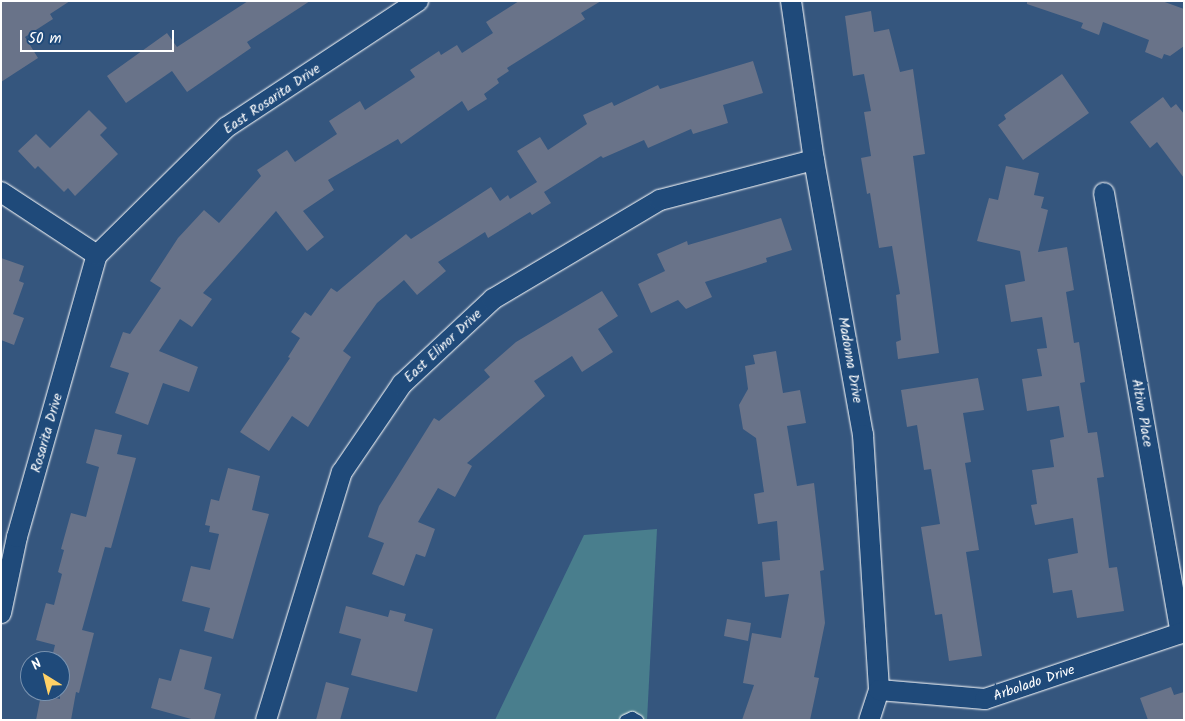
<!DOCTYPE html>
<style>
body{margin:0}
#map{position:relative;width:1185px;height:721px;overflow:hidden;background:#35567e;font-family:Kalam,sans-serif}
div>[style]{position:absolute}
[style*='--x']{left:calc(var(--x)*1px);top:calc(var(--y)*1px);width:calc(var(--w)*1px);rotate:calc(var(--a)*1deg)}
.green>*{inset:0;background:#497e8d}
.building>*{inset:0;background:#697389}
.roads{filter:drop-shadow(0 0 1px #fff) drop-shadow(0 0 1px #fff)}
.service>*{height:10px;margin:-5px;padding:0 5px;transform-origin:5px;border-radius:5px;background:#1f4a7a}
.minor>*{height:20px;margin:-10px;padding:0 10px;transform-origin:10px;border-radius:10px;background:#1f4a7a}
span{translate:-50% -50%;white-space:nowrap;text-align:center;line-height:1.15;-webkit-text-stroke:5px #1f4a7a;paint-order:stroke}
.street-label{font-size:14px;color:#fff}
.frame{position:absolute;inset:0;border:2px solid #fff;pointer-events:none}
.north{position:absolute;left:20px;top:651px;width:50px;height:50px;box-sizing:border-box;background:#1f4a7a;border:1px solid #7992af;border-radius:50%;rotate:324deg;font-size:14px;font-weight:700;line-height:20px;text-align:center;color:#fff}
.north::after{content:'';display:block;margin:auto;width:18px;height:22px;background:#ffd166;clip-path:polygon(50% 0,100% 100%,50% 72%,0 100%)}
.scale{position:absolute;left:20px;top:30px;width:154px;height:22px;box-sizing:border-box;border:2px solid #fff;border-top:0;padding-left:6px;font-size:15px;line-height:18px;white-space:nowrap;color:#fff;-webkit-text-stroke:4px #1f4a7a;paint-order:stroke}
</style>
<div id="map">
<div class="green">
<i style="clip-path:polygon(657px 529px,647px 720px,495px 720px,584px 535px)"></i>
</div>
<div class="building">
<i style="clip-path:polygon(1px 1px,70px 1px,50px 14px,53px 19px,25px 37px,38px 58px,1px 82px)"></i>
<i style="clip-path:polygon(248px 1px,310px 1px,247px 42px,251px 48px,187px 92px,172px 71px,126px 103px,107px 76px,167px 33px,177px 47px)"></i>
<i style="clip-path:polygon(519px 1px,601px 1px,581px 13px,585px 19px,507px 68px,509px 71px,497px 79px,499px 83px,484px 94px,487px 99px,468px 111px,462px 101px,401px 144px,398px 139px,328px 180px,334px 190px,303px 211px,324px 237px,307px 251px,276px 211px,203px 293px,212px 299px,192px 327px,180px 319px,159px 351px,198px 367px,189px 392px,163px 383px,148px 425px,115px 413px,129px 373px,110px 367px,123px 332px,130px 334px,161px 288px,150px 281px,178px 238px,204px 210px,219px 223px,261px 176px,257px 170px,287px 150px,295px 162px,337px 134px,329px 121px,360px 101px,365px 110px,415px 77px,410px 70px,439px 51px,441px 55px,457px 45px,462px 53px,493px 33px,486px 22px)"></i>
<i style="clip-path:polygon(1027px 1px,1162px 1px,1184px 9px,1184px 46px,1170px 56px,1164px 54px,1162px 59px,1145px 52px,1149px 40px,1103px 22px,1099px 35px,1081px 28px,1083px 23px,1027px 4px)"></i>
<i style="clip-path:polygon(871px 11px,874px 32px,889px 29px,900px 72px,913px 69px,925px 154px,913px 156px,939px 353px,898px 359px,896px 342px,901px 340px,896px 295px,900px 294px,892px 246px,879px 248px,870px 193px,867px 194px,861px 158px,871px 156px,864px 112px,871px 111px,864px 74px,853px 76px,845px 16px)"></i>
<i style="clip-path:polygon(753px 61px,763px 93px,723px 105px,728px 123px,693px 134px,691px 129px,648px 148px,644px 140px,603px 158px,601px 156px,544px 192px,551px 203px,532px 215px,530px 212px,488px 238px,485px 232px,438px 262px,446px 271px,417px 295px,404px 280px,377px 303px,343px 351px,351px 357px,308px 427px,292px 416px,269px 451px,240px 432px,290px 358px,288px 357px,300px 338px,291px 332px,305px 312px,311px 316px,331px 288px,337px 292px,406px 234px,411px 239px,491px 187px,500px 201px,508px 195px,510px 199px,537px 182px,517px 151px,540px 137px,548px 150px,587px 124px,583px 115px,612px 102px,614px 106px,658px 85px,660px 89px)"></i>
<i style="clip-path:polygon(1062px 74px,1089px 113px,1023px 160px,998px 125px,1006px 119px,1004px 115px)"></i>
<i style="clip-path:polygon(1163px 97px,1171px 108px,1176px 104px,1184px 114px,1184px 178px,1157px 142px,1150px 148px,1130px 122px)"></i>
<i style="clip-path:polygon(89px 110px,107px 128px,100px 135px,118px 154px,75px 196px,68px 188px,64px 192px,38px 166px,35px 169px,18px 151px,36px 134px,50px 148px)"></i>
<i style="clip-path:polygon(1006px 166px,1039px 173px,1034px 195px,1044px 197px,1041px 208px,1048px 210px,1038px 252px,1067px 247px,1074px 290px,1066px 292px,1074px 343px,1079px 342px,1085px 382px,1080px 383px,1088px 433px,1097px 432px,1104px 477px,1097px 478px,1109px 568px,1117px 567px,1124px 611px,1077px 618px,1072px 590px,1053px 593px,1048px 559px,1078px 553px,1073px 518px,1035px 525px,1031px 505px,1037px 504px,1032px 470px,1054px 467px,1050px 440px,1064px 437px,1059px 406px,1027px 411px,1022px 379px,1042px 376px,1037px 349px,1047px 348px,1042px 317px,1011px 322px,1005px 285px,1025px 281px,1020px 251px,977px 241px,989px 198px,998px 200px)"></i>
<i style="clip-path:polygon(781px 218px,792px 250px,766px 258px,767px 262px,705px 282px,712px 297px,686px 309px,678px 300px,651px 313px,638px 284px,665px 271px,657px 254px,687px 241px,688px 245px)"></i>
<i style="clip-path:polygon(1px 258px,24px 266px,19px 281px,24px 283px,13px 314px,24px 318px,14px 345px,1px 340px)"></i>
<i style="clip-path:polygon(602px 291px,618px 316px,598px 329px,613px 352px,582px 372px,572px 356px,534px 381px,545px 396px,467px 463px,472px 466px,455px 497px,438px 488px,418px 522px,435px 529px,425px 557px,416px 554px,404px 586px,372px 574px,384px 543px,368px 537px,379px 506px,434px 418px,439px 421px,490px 377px,484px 370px,516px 342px)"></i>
<i style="clip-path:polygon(776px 351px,783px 393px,800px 390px,806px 423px,787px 426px,797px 486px,814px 483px,824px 570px,820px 571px,825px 623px,814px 677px,819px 678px,810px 720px,742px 720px,754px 685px,743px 683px,752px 633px,781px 638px,789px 594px,765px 597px,762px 562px,780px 560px,777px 521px,758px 524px,754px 494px,764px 492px,756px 438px,743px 429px,739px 405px,748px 389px,745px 366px,755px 364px,753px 355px)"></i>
<i style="clip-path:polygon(978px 378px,984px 410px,963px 413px,971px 462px,965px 463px,979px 550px,966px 552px,982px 656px,949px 661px,942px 614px,935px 615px,921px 527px,940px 524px,931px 469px,924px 470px,917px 425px,907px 427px,901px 390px)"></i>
<i style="clip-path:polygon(95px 429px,122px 435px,117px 454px,136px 458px,111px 548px,105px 547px,82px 630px,94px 633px,79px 693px,76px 692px,71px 720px,36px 720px,41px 695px,60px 699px,60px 661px,51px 661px,55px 645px,36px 640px,46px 603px,54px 605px,62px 574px,58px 572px,64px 550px,61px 549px,71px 513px,86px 517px,99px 467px,86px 463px)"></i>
<i style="clip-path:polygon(228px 468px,260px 476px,252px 510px,269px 514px,233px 639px,204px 631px,210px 608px,182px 601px,191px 566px,210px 570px,219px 534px,209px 532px,210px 526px,205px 525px,211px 499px,219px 501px)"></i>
<i style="clip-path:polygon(346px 606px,388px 617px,390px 610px,406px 614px,404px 621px,433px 629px,417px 692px,351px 675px,361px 639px,339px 633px)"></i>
<i style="clip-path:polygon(727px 619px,751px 623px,748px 641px,724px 636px)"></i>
<i style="clip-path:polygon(180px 649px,212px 657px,204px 689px,221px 694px,214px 720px,195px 720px,151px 708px,159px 678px,171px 681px)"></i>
<i style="clip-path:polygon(326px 682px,349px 688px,340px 720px,316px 720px)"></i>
<i style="clip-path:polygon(1171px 687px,1174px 695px,1184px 692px,1184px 720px,1148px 720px,1140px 698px)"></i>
</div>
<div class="roads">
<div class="service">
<i style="--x:625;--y:720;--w:8;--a:-23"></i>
<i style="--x:632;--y:717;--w:7;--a:27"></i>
</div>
<div class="minor">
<i style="--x:791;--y:1;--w:161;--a:81.8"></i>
<i style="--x:814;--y:160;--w:279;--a:79.9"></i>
<i style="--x:863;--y:435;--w:256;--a:86.4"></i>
<i style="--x:879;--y:690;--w:32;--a:108"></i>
<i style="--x:1;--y:192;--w:115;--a:33.3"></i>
<i style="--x:1104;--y:193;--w:447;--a:80.1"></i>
<i style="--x:1;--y:613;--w:78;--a:-78.1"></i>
<i style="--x:17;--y:537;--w:293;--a:-74.2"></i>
<i style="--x:97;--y:255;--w:182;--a:-44.6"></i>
<i style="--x:227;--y:127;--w:229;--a:-33.4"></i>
<i style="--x:879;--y:690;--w:106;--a:4.9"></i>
<i style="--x:985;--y:699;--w:210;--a:-18.6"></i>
<i style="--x:266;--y:720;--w:259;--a:-73"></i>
<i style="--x:342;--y:472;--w:107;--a:-55.7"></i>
<i style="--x:402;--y:384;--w:125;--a:-43"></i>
<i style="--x:493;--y:299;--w:194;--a:-30.7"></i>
<i style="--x:660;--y:200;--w:159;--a:-14.6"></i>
</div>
</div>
<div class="street-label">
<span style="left:272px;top:99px;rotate:-34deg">East Rosarita Drive</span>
<span style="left:443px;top:346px;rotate:-43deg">East Elinor Drive</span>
<span style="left:850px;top:360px;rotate:80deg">Madonna Drive</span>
<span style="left:1142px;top:413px;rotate:80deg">Altivo Place</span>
<span style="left:47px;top:433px;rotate:-74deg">Rosarita Drive</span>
<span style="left:1034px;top:683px;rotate:-19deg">Arbolado Drive</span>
</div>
<div class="frame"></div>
<div class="north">N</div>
<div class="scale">50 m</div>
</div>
